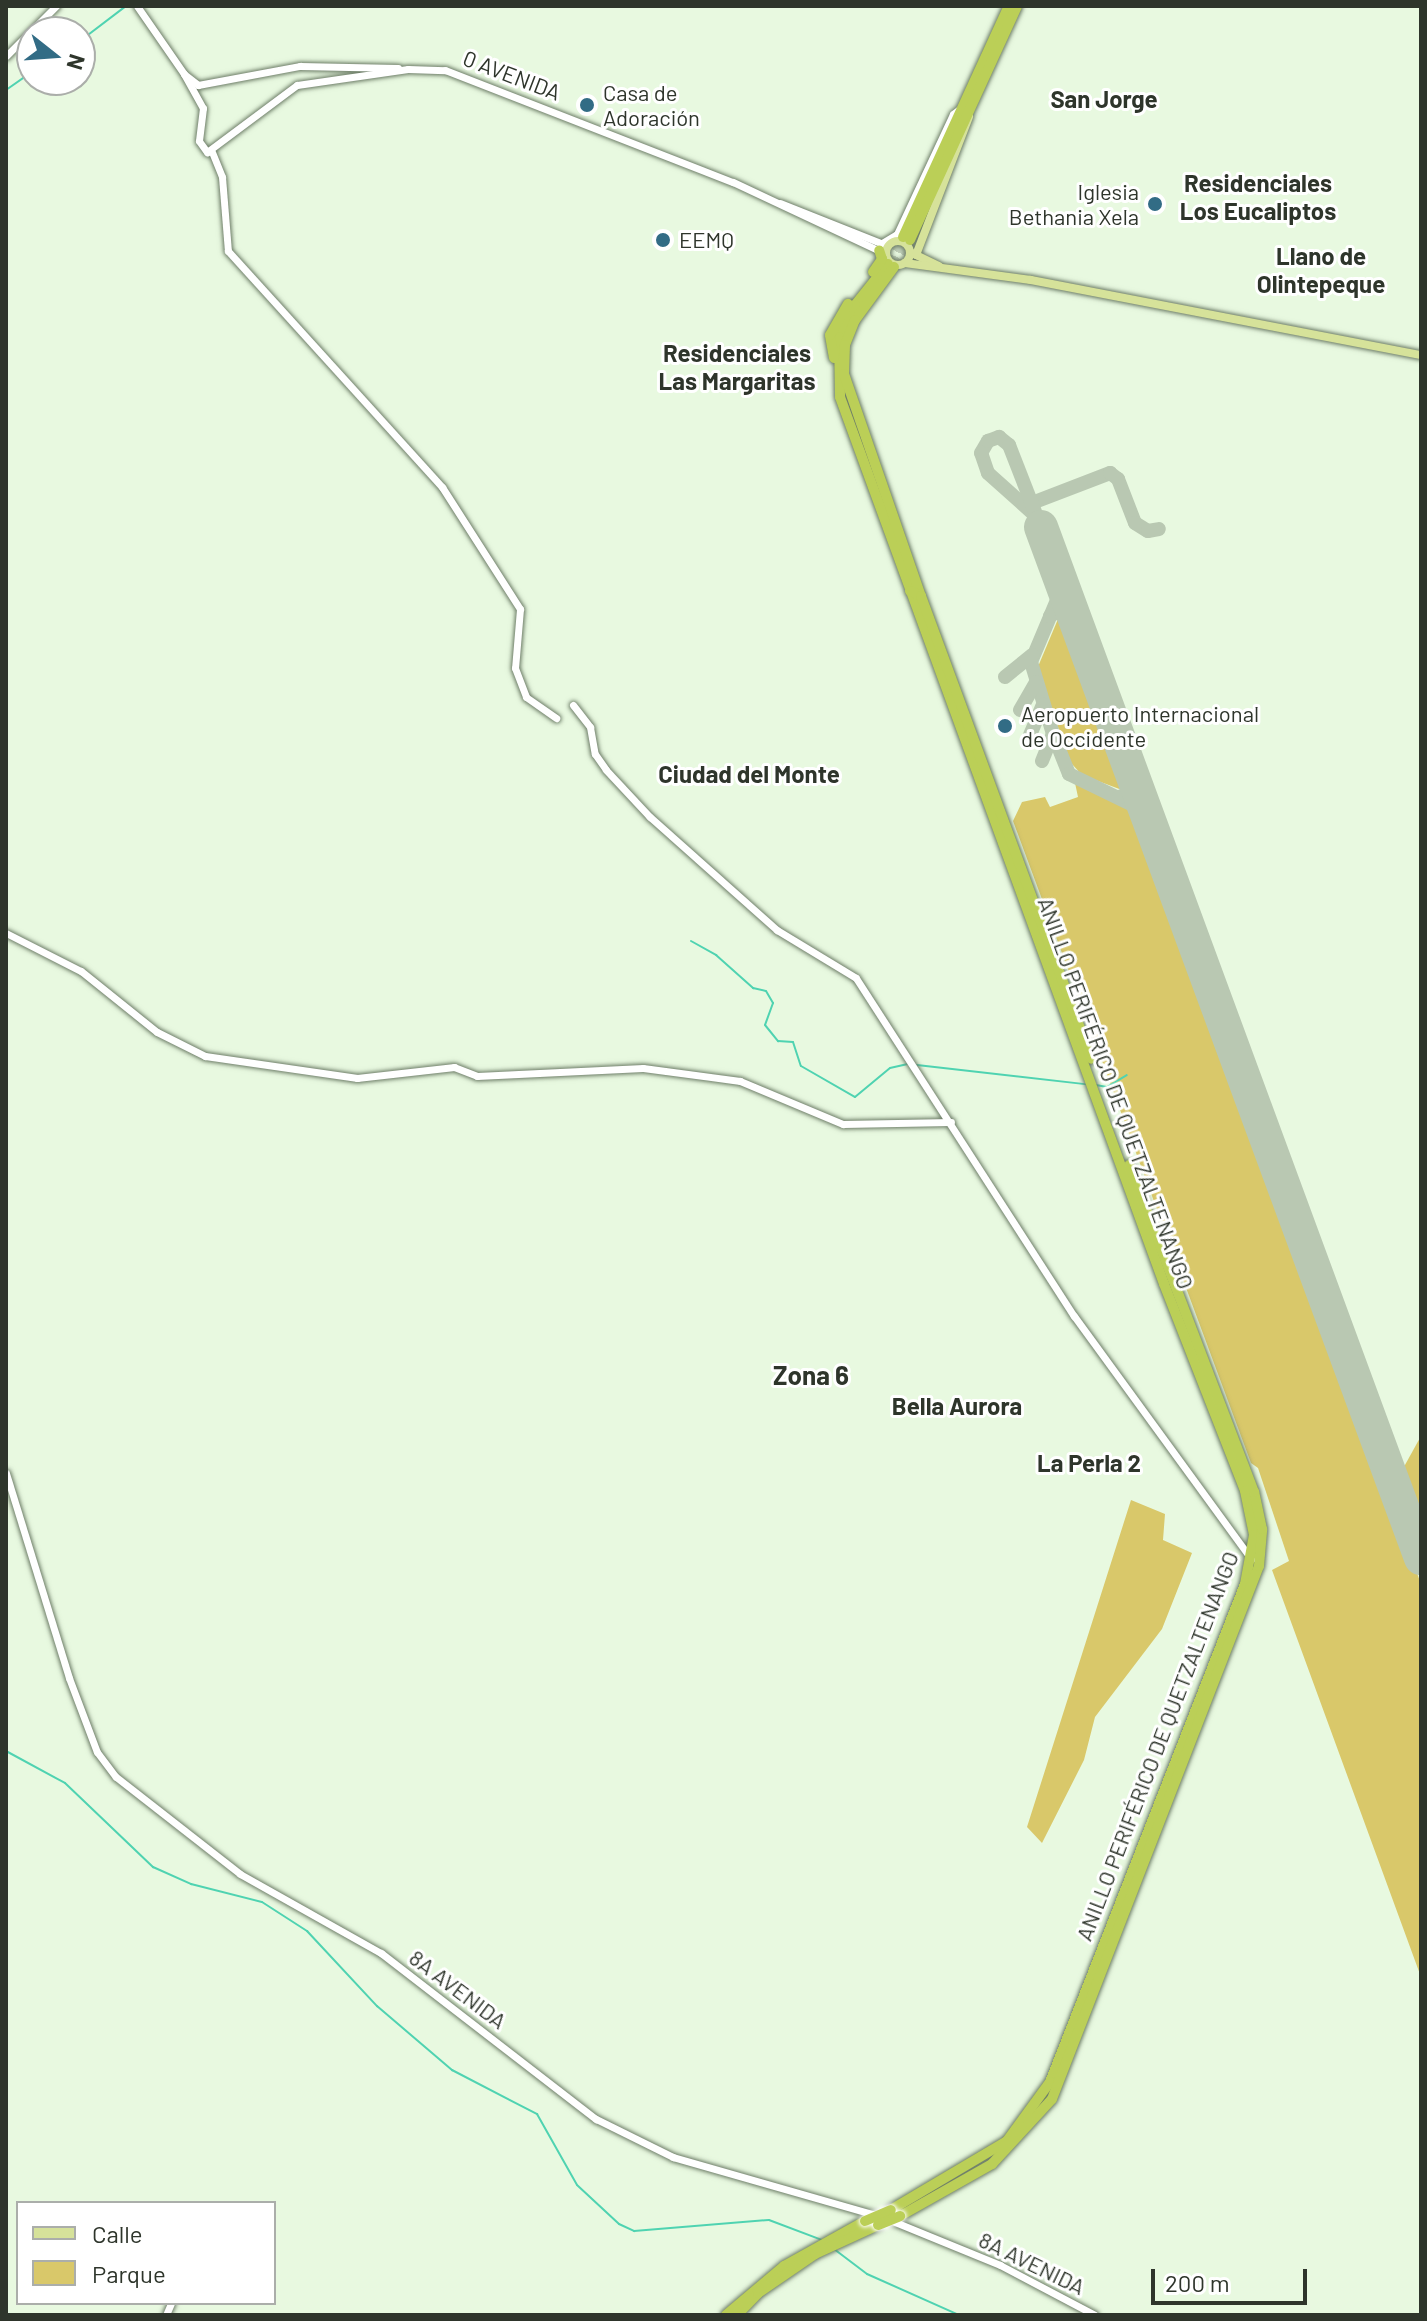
<!DOCTYPE html>
<meta charset="utf-8">
<style>
body{margin:0}
#map{position:relative;width:1427px;height:2321px;overflow:hidden;background:#e8f9e0;font-family:Barlow,sans-serif}
div>[style]{position:absolute}
[style*='--x']{left:calc(var(--x)*1px);top:calc(var(--y)*1px);width:calc(var(--w)*1px);rotate:calc(var(--a)*1deg)}
.green>*{inset:0;background:#d9c86a}
.stream>*{height:2px;margin:-1px;padding:0 1px;transform-origin:1px;border-radius:1px;background:#4fd3b1}
.taxiway>*{height:14px;margin:-7px;padding:0 7px;transform-origin:7px;border-radius:7px;background:#b9c8b2}
.runway>*{height:34px;margin:-17px;padding:0 17px;transform-origin:17px;border-radius:17px;background:#b9c8b2}
.highway-tunnel>*{height:10px;margin-top:-5px;transform-origin:0;background:repeating-linear-gradient(90deg,#c3d2bc 0 10px,transparent 0 15px)}
.roads{filter:drop-shadow(0 0 2px #6e7e68) drop-shadow(0 0 2px #6e7e68)}
.minor>*{height:7px;margin:-3.5px;padding:0 3.5px;transform-origin:3.5px;border-radius:3.5px;background:#fff}
.major>*{height:8px;margin:-4px;padding:0 4px;transform-origin:4px;border-radius:4px;background:#d6e29a}
.major>.ring{margin:-4px;padding:0;box-sizing:content-box;background:none;border:8px solid #d6e29a;border-radius:50%}
.highway>*{height:10px;margin:-5px;padding:0 5px;transform-origin:5px;border-radius:5px;background:#bbcf57}
.bridges{filter:drop-shadow(0 0 2px #fff) drop-shadow(0 0 2px #fff)}
.highway-bridge>*{height:10px;margin:-5px;padding:0 5px;transform-origin:5px;border-radius:5px;background:#bbcf57}
.dots>*{width:22px;height:22px;translate:-50% -50%;box-sizing:border-box;border:4px solid #fff;border-radius:50%}
span{translate:-50% -50%;white-space:nowrap;text-align:center;line-height:1.15;-webkit-text-stroke:6px #fff;paint-order:stroke}
.street-label{font-size:22px;color:#2e352b}
.poi-label{font-size:22px;color:#2e352b}
.left{translate:0 -50%;text-align:left}
.right{translate:-100% -50%;text-align:right}
.neighbourhood-label{font-size:24px;color:#2e352b;font-weight:700}
.quarter-label{font-size:26px;color:#2e352b;font-weight:700}
.frame{position:absolute;inset:0;border:8px solid #2e352b;pointer-events:none}
.legend{position:absolute;left:16px;top:2201px;width:260px;height:104px;box-sizing:border-box;background:#fff;border:2px solid #abaeaa;margin:0;padding:10px 14px;list-style:none;font-size:24px;color:#2e352b}
.legend li{display:flex;align-items:center;gap:16px;height:40px}
.legend b{width:40px;border:2px solid #abaeaa}
.north{position:absolute;left:16px;top:16px;width:80px;height:80px;box-sizing:border-box;background:#fff;border:2px solid #abaeaa;border-radius:50%;rotate:107deg;font-size:22px;font-weight:700;line-height:32px;text-align:center;color:#2e352b}
.north::after{content:'';display:block;margin:auto;width:28px;height:36px;background:#326c85;clip-path:polygon(50% 0,100% 100%,50% 72%,0 100%)}
.scale{position:absolute;left:1151px;top:2269px;width:156px;height:36px;box-sizing:border-box;border:4px solid #2e352b;border-top:0;padding-left:10px;font-size:24px;line-height:28px;white-space:nowrap;color:#2e352b;-webkit-text-stroke:6px #fff;paint-order:stroke}
</style>
<div id="map">
<div class="green">
<i style="clip-path:polygon(1058px 619px,1068px 623px,1086px 670px,1126px 781px,1122px 790px,1082px 775px,1071px 763px,1037px 669px)"></i>
<i style="clip-path:polygon(1075px 783px,1129px 807px,1141px 822px,1421px 1584px,1421px 1977px,1272px 1570px,1289px 1561px,1258px 1468px,1251px 1463px,1013px 821px,1022px 802px,1045px 797px,1050px 807px,1078px 797px)"></i>
<i style="clip-path:polygon(1421px 1436px,1421px 1532px,1400px 1474px)"></i>
<i style="clip-path:polygon(1131px 1500px,1165px 1514px,1163px 1540px,1192px 1553px,1162px 1629px,1095px 1717px,1084px 1760px,1042px 1843px,1027px 1827px)"></i>
</div>
<div class="stream">
<i style="--x:80;--y:41;--w:58;--a:-37.3"></i>
<i style="--x:6;--y:90;--w:32;--a:-35"></i>
<i style="--x:691;--y:941;--w:29;--a:29"></i>
<i style="--x:716;--y:955;--w:50;--a:41.7"></i>
<i style="--x:753;--y:988;--w:13;--a:13"></i>
<i style="--x:766;--y:991;--w:14;--a:60"></i>
<i style="--x:773;--y:1003;--w:23;--a:110"></i>
<i style="--x:765;--y:1025;--w:21;--a:51"></i>
<i style="--x:778;--y:1041;--w:15;--a:4"></i>
<i style="--x:793;--y:1042;--w:25;--a:72"></i>
<i style="--x:801;--y:1066;--w:62;--a:29.9"></i>
<i style="--x:855;--y:1097;--w:45;--a:-39.6"></i>
<i style="--x:890;--y:1068;--w:17;--a:-13"></i>
<i style="--x:917;--y:1065;--w:169;--a:6.5"></i>
<i style="--x:1096;--y:1085;--w:11;--a:10"></i>
<i style="--x:1107;--y:1087;--w:23;--a:-31"></i>
<i style="--x:6;--y:1751;--w:67;--a:28.5"></i>
<i style="--x:65;--y:1783;--w:122;--a:43.7"></i>
<i style="--x:153;--y:1867;--w:42;--a:24.1"></i>
<i style="--x:191;--y:1884;--w:73;--a:14.2"></i>
<i style="--x:262;--y:1902;--w:54;--a:32.8"></i>
<i style="--x:307;--y:1931;--w:103;--a:47"></i>
<i style="--x:377;--y:2006;--w:99;--a:40.5"></i>
<i style="--x:452;--y:2070;--w:96;--a:27.4"></i>
<i style="--x:537;--y:2114;--w:81;--a:60.6"></i>
<i style="--x:577;--y:2185;--w:57;--a:42.9"></i>
<i style="--x:619;--y:2224;--w:17;--a:25"></i>
<i style="--x:634;--y:2231;--w:135;--a:-4.7"></i>
<i style="--x:769;--y:2220;--w:57;--a:20.7"></i>
<i style="--x:834;--y:2249;--w:41;--a:37.1"></i>
<i style="--x:867;--y:2274;--w:101;--a:24"></i>
</div>
<div class="taxiway">
<i style="--x:1032;--y:503;--w:84;--a:-21"></i>
<i style="--x:1110;--y:473;--w:10;--a:37"></i>
<i style="--x:1118;--y:479;--w:47;--a:68.9"></i>
<i style="--x:1135;--y:523;--w:15;--a:32"></i>
<i style="--x:1148;--y:531;--w:11;--a:-10"></i>
<i style="--x:1037;--y:517;--w:66;--a:-138.1"></i>
<i style="--x:988;--y:473;--w:21;--a:-109"></i>
<i style="--x:981;--y:453;--w:14;--a:-60"></i>
<i style="--x:988;--y:441;--w:12;--a:-20"></i>
<i style="--x:999;--y:437;--w:13;--a:39"></i>
<i style="--x:1009;--y:445;--w:88;--a:68.7"></i>
<i style="--x:1059;--y:578;--w:15;--a:86"></i>
<i style="--x:1060;--y:593;--w:75;--a:112.8"></i>
<i style="--x:1031;--y:662;--w:75;--a:73"></i>
<i style="--x:1053;--y:734;--w:43;--a:68.2"></i>
<i style="--x:1069;--y:774;--w:76;--a:25.9"></i>
<i style="--x:1137;--y:807;--w:31;--a:57"></i>
<i style="--x:1050;--y:616;--w:13;--a:-29"></i>
<i style="--x:1061;--y:610;--w:19;--a:39"></i>
<i style="--x:1005;--y:677;--w:35;--a:-39"></i>
<i style="--x:1020;--y:710;--w:32;--a:-60"></i>
<i style="--x:1030;--y:735;--w:33;--a:-67"></i>
<i style="--x:1042;--y:761;--w:29;--a:-68"></i>
<i style="--x:1119;--y:797;--w:14;--a:-17"></i>
<i style="--x:1132;--y:793;--w:18;--a:-90"></i>
</div>
<div class="runway">
<i style="--x:1041;--y:527;--w:1099;--a:69.77"></i>
</div>
<div class="highway-tunnel">
<i style="--x:888;--y:264;--w:31;--a:-61"></i>
<i style="--x:894;--y:267;--w:31;--a:-59"></i>
</div>
<div class="roads">
<div class="minor">
<i style="--x:137;--y:6;--w:83;--a:55.3"></i>
<i style="--x:184;--y:74;--w:18;--a:38"></i>
<i style="--x:198;--y:85;--w:104;--a:-10.6"></i>
<i style="--x:300;--y:66;--w:98;--a:1.2"></i>
<i style="--x:6;--y:56;--w:71;--a:-45"></i>
<i style="--x:184;--y:74;--w:39;--a:61"></i>
<i style="--x:203;--y:108;--w:33;--a:97"></i>
<i style="--x:199;--y:141;--w:14;--a:54"></i>
<i style="--x:207;--y:152;--w:112;--a:-36.7"></i>
<i style="--x:297;--y:85;--w:112;--a:-8.2"></i>
<i style="--x:408;--y:69;--w:37;--a:2"></i>
<i style="--x:445;--y:70;--w:309;--a:21.3"></i>
<i style="--x:733;--y:182;--w:169;--a:25.2"></i>
<i style="--x:212;--y:152;--w:27;--a:68"></i>
<i style="--x:222;--y:177;--w:74;--a:85.4"></i>
<i style="--x:228;--y:251;--w:319;--a:47.8"></i>
<i style="--x:442;--y:487;--w:145;--a:57.4"></i>
<i style="--x:520;--y:609;--w:59;--a:94.8"></i>
<i style="--x:515;--y:668;--w:31;--a:69"></i>
<i style="--x:526;--y:697;--w:37;--a:35"></i>
<i style="--x:780;--y:203;--w:111;--a:21.7"></i>
<i style="--x:882;--y:243;--w:17;--a:-31"></i>
<i style="--x:897;--y:234;--w:132;--a:-65"></i>
<i style="--x:953;--y:114;--w:11;--a:-38"></i>
<i style="--x:573;--y:705;--w:28;--a:52"></i>
<i style="--x:590;--y:727;--w:27;--a:80"></i>
<i style="--x:595;--y:754;--w:19;--a:55"></i>
<i style="--x:606;--y:770;--w:64;--a:46.9"></i>
<i style="--x:650;--y:817;--w:170;--a:41.7"></i>
<i style="--x:777;--y:930;--w:92;--a:31.3"></i>
<i style="--x:856;--y:978;--w:402;--a:57.2"></i>
<i style="--x:1074;--y:1316;--w:301;--a:53.9"></i>
<i style="--x:6;--y:933;--w:84;--a:26.9"></i>
<i style="--x:81;--y:971;--w:97;--a:38.8"></i>
<i style="--x:157;--y:1032;--w:54;--a:26.6"></i>
<i style="--x:205;--y:1056;--w:154;--a:8.2"></i>
<i style="--x:357;--y:1078;--w:98;--a:-6.5"></i>
<i style="--x:454;--y:1067;--w:25;--a:21"></i>
<i style="--x:477;--y:1076;--w:166;--a:-2.8"></i>
<i style="--x:643;--y:1068;--w:98;--a:7.6"></i>
<i style="--x:740;--y:1081;--w:112;--a:22.7"></i>
<i style="--x:843;--y:1124;--w:108;--a:-1.1"></i>
<i style="--x:6;--y:1473;--w:214;--a:72.9"></i>
<i style="--x:69;--y:1678;--w:79;--a:69.3"></i>
<i style="--x:97;--y:1752;--w:31;--a:53"></i>
<i style="--x:116;--y:1777;--w:157;--a:38"></i>
<i style="--x:240;--y:1874;--w:162;--a:29.3"></i>
<i style="--x:381;--y:1953;--w:272;--a:37.7"></i>
<i style="--x:596;--y:2119;--w:86;--a:26.3"></i>
<i style="--x:673;--y:2157;--w:214;--a:16"></i>
<i style="--x:890;--y:2220;--w:119;--a:22.2"></i>
<i style="--x:1000;--y:2265;--w:107;--a:27.8"></i>
<i style="--x:166;--y:2315;--w:13;--a:-67"></i>
</div>
<div class="major">
<i class="ring" style="left:886px;top:241px;width:16px;height:16px"></i>
<i style="--x:912;--y:253;--w:30;--a:26"></i>
<i style="--x:916;--y:255;--w:148;--a:-69"></i>
<i style="--x:905;--y:263;--w:127;--a:7.7"></i>
<i style="--x:1031;--y:280;--w:397;--a:10.9"></i>
</div>
<div class="highway">
<i style="--x:903;--y:237;--w:254;--a:-65.4"></i>
<i style="--x:910;--y:240;--w:257;--a:-65.4"></i>
<i style="--x:888;--y:264;--w:53;--a:128.8"></i>
<i style="--x:855;--y:305;--w:36;--a:117"></i>
<i style="--x:839;--y:337;--w:60;--a:89"></i>
<i style="--x:840;--y:397;--w:944;--a:69.93"></i>
<i style="--x:1164;--y:1284;--w:222;--a:68.6"></i>
<i style="--x:1245;--y:1491;--w:45;--a:78.4"></i>
<i style="--x:1254;--y:1535;--w:50;--a:100.4"></i>
<i style="--x:1245;--y:1584;--w:535;--a:111.38"></i>
<i style="--x:1050;--y:2082;--w:73;--a:126.1"></i>
<i style="--x:1007;--y:2141;--w:135;--a:149.3"></i>
<i style="--x:894;--y:267;--w:66;--a:126.3"></i>
<i style="--x:855;--y:320;--w:27;--a:112"></i>
<i style="--x:845;--y:345;--w:29;--a:92"></i>
<i style="--x:844;--y:374;--w:235;--a:70.9"></i>
<i style="--x:873;--y:272;--w:16;--a:-55"></i>
<i style="--x:882;--y:259;--w:9;--a:-108"></i>
<i style="--x:834;--y:358;--w:23;--a:-100"></i>
<i style="--x:830;--y:335;--w:36;--a:-60"></i>
<i style="--x:910;--y:591;--w:12;--a:24"></i>
<i style="--x:921;--y:596;--w:493;--a:69.8"></i>
<i style="--x:900;--y:2216;--w:106;--a:-29.5"></i>
<i style="--x:992;--y:2164;--w:88;--a:-47.3"></i>
<i style="--x:1052;--y:2099;--w:572;--a:-68.78"></i>
<i style="--x:1259;--y:1566;--w:37;--a:-85"></i>
<i style="--x:1262;--y:1529;--w:38;--a:-102"></i>
<i style="--x:1254;--y:1492;--w:350;--a:-110.9"></i>
<i style="--x:726;--y:2315;--w:76;--a:-40.2"></i>
<i style="--x:784;--y:2266;--w:93;--a:-29.1"></i>
<i style="--x:737;--y:2315;--w:30;--a:-46"></i>
<i style="--x:758;--y:2293;--w:69;--a:-34.4"></i>
<i style="--x:815;--y:2254;--w:69;--a:-24.7"></i>
</div>
</div>
<div class="bridges">
<div class="highway-bridge">
<i style="--x:865;--y:2221;--w:28;--a:-23"></i>
<i style="--x:878;--y:2225;--w:24;--a:-22"></i>
</div>
</div>
<div class="dots">
<i style="left:587px;top:105px;background:#326c85"></i>
<i style="left:1155px;top:204px;background:#326c85"></i>
<i style="left:663px;top:240px;background:#326c85"></i>
<i style="left:1005px;top:726px;background:#326c85"></i>
</div>
<div class="street-label">
<span style="left:512px;top:75px;rotate:21deg">0 AVENIDA</span>
<span style="left:1116px;top:1093px;rotate:70deg">ANILLO PERIFÉRICO DE QUETZALTENANGO</span>
<span style="left:1157px;top:1746px;rotate:-69deg">ANILLO PERIFÉRICO DE QUETZALTENANGO</span>
<span style="left:458px;top:1989px;rotate:37deg">8A AVENIDA</span>
<span style="left:1032px;top:2263px;rotate:26deg">8A AVENIDA</span>
</div>
<div class="poi-label">
<span class="left" style="left:603px;top:105px">Casa de<br>Adoración</span>
<span class="right" style="left:1139px;top:204px">Iglesia<br>Bethania Xela</span>
<span class="left" style="left:679px;top:240px">EEMQ</span>
<span class="left" style="left:1021px;top:726px">Aeropuerto Internacional<br>de Occidente</span>
</div>
<div class="neighbourhood-label">
<span style="left:1104px;top:99px">San Jorge</span>
<span style="left:1258px;top:197px">Residenciales<br>Los Eucaliptos</span>
<span style="left:1321px;top:270px">Llano de<br>Olintepeque</span>
<span style="left:737px;top:367px">Residenciales<br>Las Margaritas</span>
<span style="left:749px;top:774px">Ciudad del Monte</span>
<span style="left:957px;top:1406px">Bella Aurora</span>
<span style="left:1089px;top:1463px">La Perla 2</span>
</div>
<div class="quarter-label">
<span style="left:811px;top:1375px">Zona 6</span>
</div>
<div class="frame"></div>
<ul class="legend">
<li><b style="height:10px;background:#d6e29a"></b>Calle</li>
<li><b style="height:22px;background:#d9c86a"></b>Parque</li>
</ul>
<div class="north">N</div>
<div class="scale">200 m</div>
</div>
